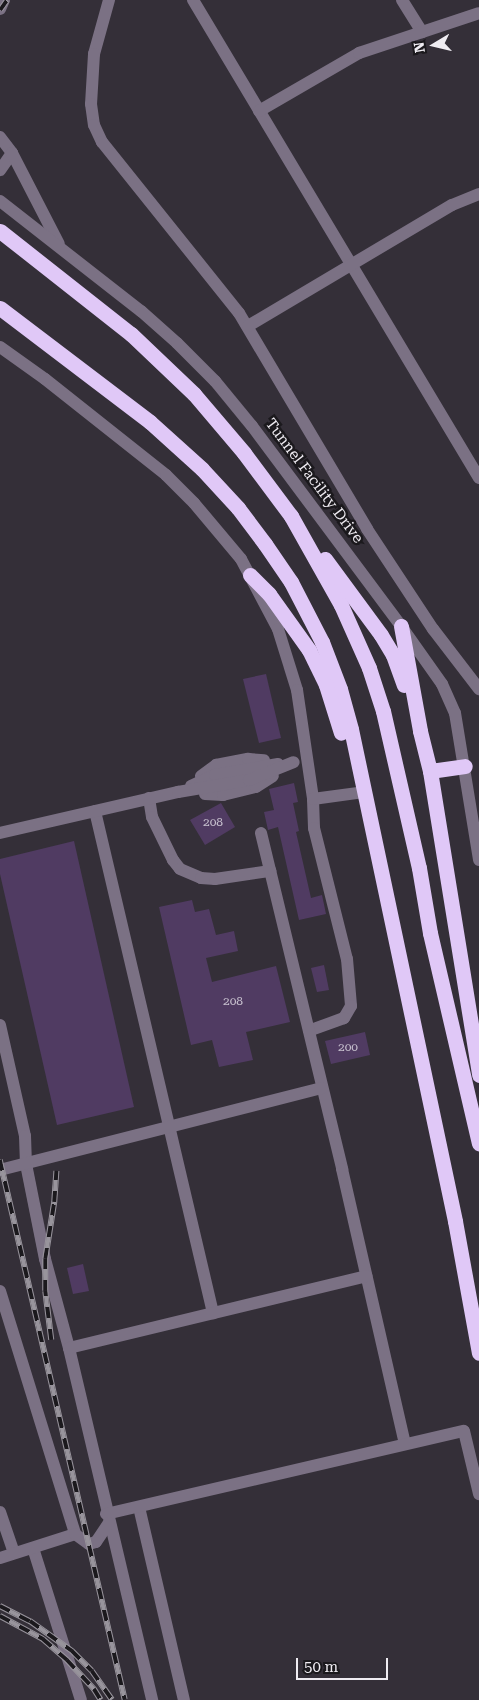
<!DOCTYPE html>
<style>
body{margin:0}
#map{position:relative;width:479px;height:1700px;overflow:hidden;background:#342f38;font-family:"Roboto Serif",serif}
div>[style]{position:absolute}
[style*='--x']{left:calc(var(--x)*1px);top:calc(var(--y)*1px);width:calc(var(--w)*1px);rotate:calc(var(--a)*1deg)}
.building>*{inset:0;background:#503b62}
.minor>*{height:12px;margin:-6px;padding:0 6px;transform-origin:6px;border-radius:6px;background:#7b7184}
.highway>*{height:15px;margin:-7.5px;padding:0 7.5px;transform-origin:7.5px;border-radius:7.5px;background:#e0c8f7}
.rail>*{height:5.5px;margin-top:-2.75px;transform-origin:0;background:repeating-linear-gradient(90deg,#1b191d 0 11px,#98949c 0 22px);box-sizing:border-box;border-block:1px solid #98949c}
span{translate:-50% -50%;white-space:nowrap;text-align:center;line-height:1.15;-webkit-text-stroke:5px #1b191d;paint-order:stroke}
.number-label{font-size:12px;color:#c7c0ce}
.number-label span{-webkit-text-stroke-width:0}
.street-label{font-size:15px;color:#efecf2}
.north{position:absolute;left:409px;top:20px;width:50px;height:50px;-webkit-text-stroke:4px #1b191d;paint-order:stroke;rotate:261deg;font-size:14px;font-weight:700;line-height:20px;text-align:center;color:#efecf2}
.north::after{content:'';display:block;margin:auto;width:18px;height:22px;background:#efecf2;clip-path:polygon(50% 0,100% 100%,50% 72%,0 100%)}
.scale{position:absolute;left:296px;top:1658px;width:92px;height:22px;box-sizing:border-box;border:2px solid #efecf2;border-top:0;padding-left:6px;font-size:15px;line-height:18px;white-space:nowrap;color:#efecf2;-webkit-text-stroke:4px #1b191d;paint-order:stroke}
</style>
<div id="map">
<div class="building">
<i style="clip-path:polygon(266px 674px,281px 738px,259px 743px,243px 679px)"></i>
<i style="clip-path:polygon(294px 783px,298px 802px,293px 803px,299px 831px,296px 832px,311px 898px,322px 895px,326px 914px,299px 920px,278px 827px,268px 830px,264px 812px,274px 810px,269px 789px)"></i>
<i style="clip-path:polygon(221px 803px,235px 827px,205px 845px,190px 820px)"></i>
<i style="clip-path:polygon(74px 841px,134px 1107px,57px 1125px,0 874px,0 859px)"></i>
<i style="clip-path:polygon(192px 900px,195px 912px,209px 909px,216px 935px,234px 931px,238px 951px,206px 958px,212px 982px,276px 966px,290px 1022px,246px 1032px,253px 1060px,219px 1067px,212px 1040px,191px 1045px,159px 907px)"></i>
<i style="clip-path:polygon(324px 965px,329px 990px,317px 992px,311px 968px)"></i>
<i style="clip-path:polygon(365px 1032px,370px 1055px,331px 1064px,325px 1041px)"></i>
<i style="clip-path:polygon(83px 1264px,89px 1291px,73px 1294px,67px 1268px)"></i>
</div>
<div class="minor">
<i style="--x:109;--y:0;--w:56;--a:105.5"></i>
<i style="--x:94;--y:54;--w:50;--a:93.4"></i>
<i style="--x:91;--y:104;--w:21;--a:82"></i>
<i style="--x:94;--y:125;--w:19;--a:65"></i>
<i style="--x:102;--y:142;--w:219;--a:51.3"></i>
<i style="--x:239;--y:313;--w:251;--a:59.3"></i>
<i style="--x:367;--y:529;--w:120;--a:56.6"></i>
<i style="--x:433;--y:629;--w:76;--a:52.5"></i>
<i style="--x:193;--y:0;--w:557;--a:59.11"></i>
<i style="--x:402;--y:0;--w:38;--a:58"></i>
<i style="--x:0;--y:9;--w:10;--a:-66"></i>
<i style="--x:259;--y:111;--w:116;--a:-30.1"></i>
<i style="--x:359;--y:53;--w:126;--a:-18.4"></i>
<i style="--x:0;--y:137;--w:20;--a:53"></i>
<i style="--x:12;--y:153;--w:21;--a:125"></i>
<i style="--x:12;--y:153;--w:102;--a:62.7"></i>
<i style="--x:0;--y:201;--w:179;--a:38"></i>
<i style="--x:141;--y:311;--w:48;--a:41.6"></i>
<i style="--x:177;--y:343;--w:54;--a:45"></i>
<i style="--x:215;--y:381;--w:58;--a:50.6"></i>
<i style="--x:252;--y:426;--w:249;--a:53.3"></i>
<i style="--x:401;--y:626;--w:71;--a:54.7"></i>
<i style="--x:442;--y:684;--w:32;--a:66"></i>
<i style="--x:455;--y:713;--w:149;--a:80.7"></i>
<i style="--x:248;--y:326;--w:237;--a:-30.7"></i>
<i style="--x:452;--y:205;--w:29;--a:-22"></i>
<i style="--x:0;--y:347;--w:55;--a:35.4"></i>
<i style="--x:45;--y:379;--w:154;--a:38.4"></i>
<i style="--x:166;--y:475;--w:40;--a:45"></i>
<i style="--x:194;--y:503;--w:73;--a:50"></i>
<i style="--x:241;--y:559;--w:79;--a:62.1"></i>
<i style="--x:278;--y:629;--w:64;--a:72.7"></i>
<i style="--x:297;--y:690;--w:110;--a:81.6"></i>
<i style="--x:313;--y:799;--w:29;--a:88"></i>
<i style="--x:314;--y:828;--w:135;--a:75.9"></i>
<i style="--x:347;--y:959;--w:47;--a:85.1"></i>
<i style="--x:351;--y:1006;--w:14;--a:120"></i>
<i style="--x:344;--y:1018;--w:37;--a:160"></i>
<i style="--x:201;--y:776;--w:19;--a:-36"></i>
<i style="--x:216;--y:765;--w:33;--a:-11"></i>
<i style="--x:248;--y:759;--w:16;--a:4"></i>
<i style="--x:191;--y:786;--w:26;--a:-25"></i>
<i style="--x:215;--y:775;--w:64;--a:-9.9"></i>
<i style="--x:205;--y:794;--w:18;--a:3"></i>
<i style="--x:223;--y:795;--w:34;--a:-14"></i>
<i style="--x:256;--y:787;--w:20;--a:-33"></i>
<i style="--x:149;--y:798;--w:19;--a:81"></i>
<i style="--x:152;--y:817;--w:48;--a:64"></i>
<i style="--x:173;--y:860;--w:11;--a:52"></i>
<i style="--x:180;--y:869;--w:23;--a:23"></i>
<i style="--x:201;--y:878;--w:14;--a:4"></i>
<i style="--x:215;--y:879;--w:56;--a:-8.3"></i>
<i style="--x:313;--y:799;--w:51;--a:-7.8"></i>
<i style="--x:95;--y:811;--w:516;--a:76.77"></i>
<i style="--x:0;--y:833;--w:183;--a:-13"></i>
<i style="--x:178;--y:792;--w:72;--a:-9.6"></i>
<i style="--x:249;--y:780;--w:48;--a:-21.8"></i>
<i style="--x:261;--y:833;--w:346;--a:76.4"></i>
<i style="--x:342;--y:1169;--w:282;--a:77.1"></i>
<i style="--x:0;--y:1025;--w:114;--a:77.3"></i>
<i style="--x:25;--y:1136;--w:28;--a:88"></i>
<i style="--x:26;--y:1164;--w:97;--a:78.7"></i>
<i style="--x:45;--y:1259;--w:92;--a:74.9"></i>
<i style="--x:69;--y:1348;--w:362;--a:76.7"></i>
<i style="--x:0;--y:1170;--w:332;--a:-14.3"></i>
<i style="--x:0;--y:1291;--w:254;--a:72.8"></i>
<i style="--x:69;--y:1348;--w:306;--a:-13.6"></i>
<i style="--x:139;--y:1507;--w:198;--a:76.9"></i>
<i style="--x:0;--y:1512;--w:43;--a:71.1"></i>
<i style="--x:106;--y:1514;--w:367;--a:-13.1"></i>
<i style="--x:464;--y:1431;--w:65;--a:76.6"></i>
<i style="--x:33;--y:1548;--w:159;--a:72.5"></i>
<i style="--x:0;--y:1558;--w:79;--a:-17.7"></i>
<i style="--x:75;--y:1534;--w:17;--a:36"></i>
<i style="--x:89;--y:1544;--w:7;--a:-16"></i>
<i style="--x:96;--y:1542;--w:23;--a:-56"></i>
</div>
<div class="highway">
<i style="--x:0;--y:231;--w:167;--a:38.2"></i>
<i style="--x:131;--y:334;--w:87;--a:43.6"></i>
<i style="--x:194;--y:394;--w:77;--a:49.7"></i>
<i style="--x:244;--y:453;--w:79;--a:53.3"></i>
<i style="--x:291;--y:516;--w:102;--a:60.7"></i>
<i style="--x:341;--y:605;--w:69;--a:66"></i>
<i style="--x:369;--y:668;--w:45;--a:72"></i>
<i style="--x:383;--y:711;--w:161;--a:77.1"></i>
<i style="--x:419;--y:868;--w:66;--a:80.4"></i>
<i style="--x:430;--y:933;--w:216;--a:76.9"></i>
<i style="--x:0;--y:308;--w:188;--a:37.2"></i>
<i style="--x:150;--y:422;--w:70;--a:42.1"></i>
<i style="--x:202;--y:469;--w:53;--a:47.3"></i>
<i style="--x:238;--y:508;--w:45;--a:53.1"></i>
<i style="--x:265;--y:544;--w:46;--a:55.6"></i>
<i style="--x:291;--y:582;--w:68;--a:62.7"></i>
<i style="--x:322;--y:642;--w:50;--a:69"></i>
<i style="--x:340;--y:689;--w:41;--a:74.6"></i>
<i style="--x:351;--y:729;--w:503;--a:78.06"></i>
<i style="--x:455;--y:1221;--w:134;--a:79.7"></i>
<i style="--x:325;--y:559;--w:94;--a:53.6"></i>
<i style="--x:381;--y:635;--w:23;--a:59"></i>
<i style="--x:393;--y:655;--w:32;--a:70"></i>
<i style="--x:250;--y:575;--w:27;--a:45"></i>
<i style="--x:269;--y:594;--w:69;--a:54.5"></i>
<i style="--x:309;--y:650;--w:39;--a:64"></i>
<i style="--x:326;--y:685;--w:50;--a:72.6"></i>
<i style="--x:401;--y:626;--w:107;--a:79.7"></i>
<i style="--x:420;--y:731;--w:41;--a:76"></i>
<i style="--x:430;--y:771;--w:308;--a:80.8"></i>
<i style="--x:430;--y:771;--w:35;--a:-8"></i>
</div>
<div class="rail">
<i style="--x:0;--y:10;--w:12;--a:-55"></i>
<i style="--x:0;--y:1160;--w:554;--a:76.97"></i>
<i style="--x:51;--y:1340;--w:49;--a:-97"></i>
<i style="--x:45;--y:1291;--w:32;--a:-90"></i>
<i style="--x:45;--y:1259;--w:58;--a:-81"></i>
<i style="--x:54;--y:1202;--w:31;--a:-86"></i>
<i style="--x:0;--y:1606;--w:34;--a:27"></i>
<i style="--x:30;--y:1621;--w:52;--a:35.5"></i>
<i style="--x:72;--y:1651;--w:28;--a:45"></i>
<i style="--x:92;--y:1671;--w:35;--a:55"></i>
<i style="--x:0;--y:1616;--w:49;--a:28.1"></i>
<i style="--x:43;--y:1639;--w:32;--a:41"></i>
<i style="--x:67;--y:1660;--w:40;--a:47"></i>
<i style="--x:94;--y:1689;--w:13;--a:58"></i>
</div>
<div class="number-label">
<span style="left:213px;top:823px">208</span>
<span style="left:233px;top:1002px">208</span>
<span style="left:348px;top:1048px">200</span>
</div>
<div class="street-label">
<span style="left:314px;top:481px;rotate:53deg">Tunnel Facility Drive</span>
</div>
<div class="north">N</div>
<div class="scale">50 m</div>
</div>
